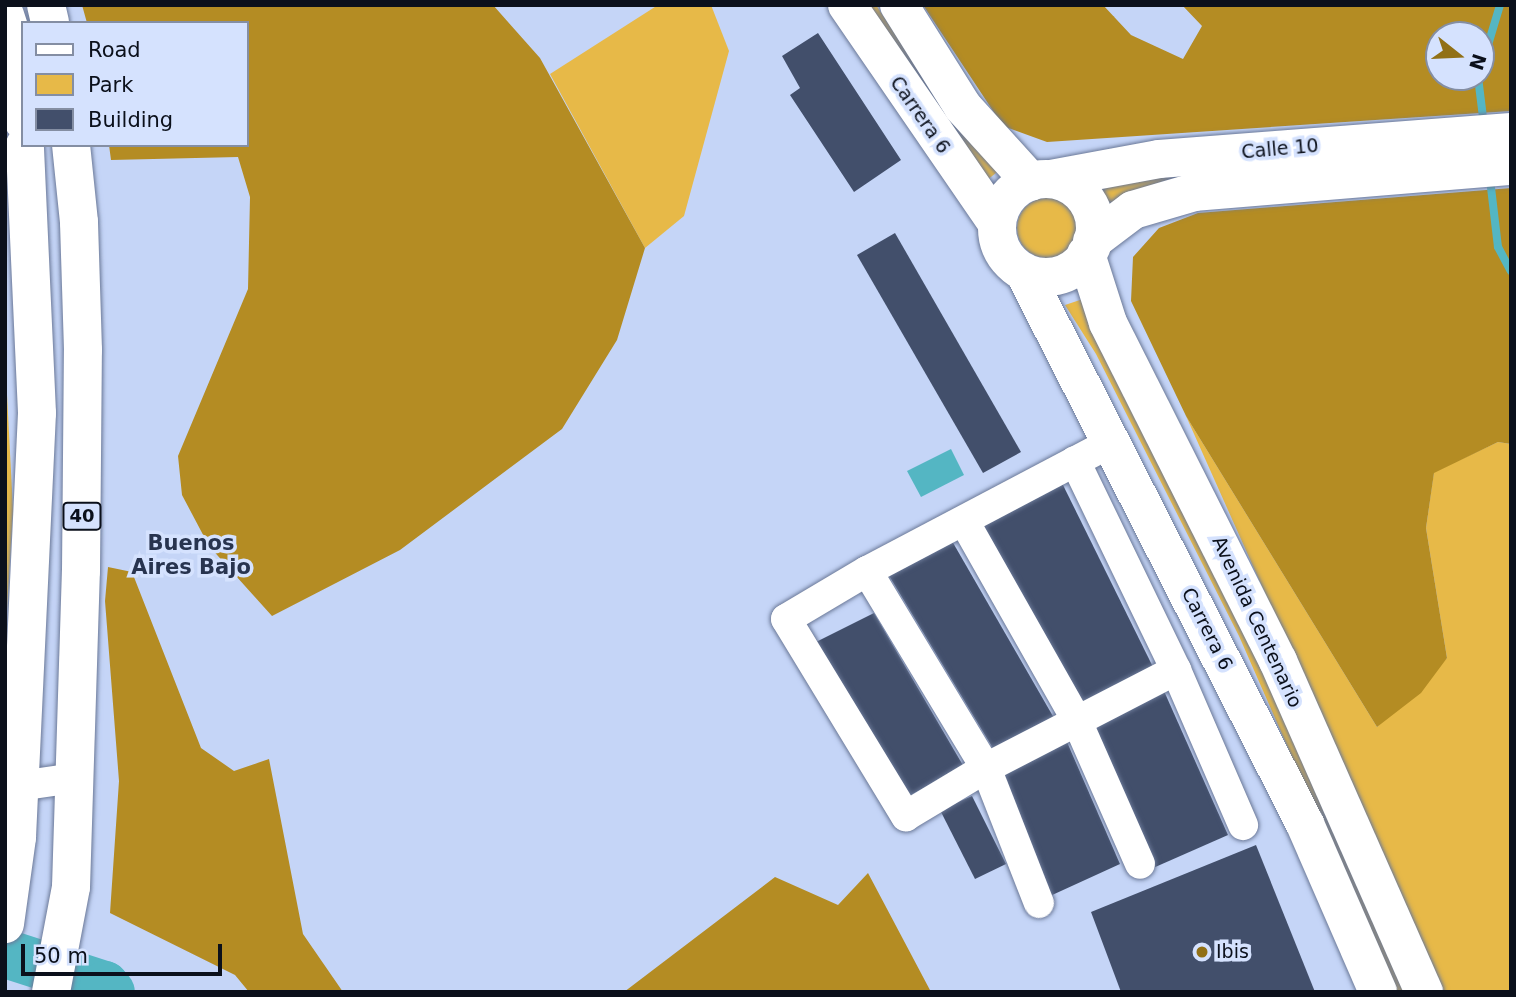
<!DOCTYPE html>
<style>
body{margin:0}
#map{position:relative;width:1516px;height:997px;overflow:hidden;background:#c5d5f7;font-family:"DejaVu Sans",sans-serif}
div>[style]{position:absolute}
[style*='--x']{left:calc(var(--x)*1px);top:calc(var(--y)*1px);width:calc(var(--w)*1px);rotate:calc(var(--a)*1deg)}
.green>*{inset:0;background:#e7b948}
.round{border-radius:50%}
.forest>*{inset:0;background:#b48c23}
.water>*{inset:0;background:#54b6c3}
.stream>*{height:8px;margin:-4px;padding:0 4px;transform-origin:4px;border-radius:4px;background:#54b6c3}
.river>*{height:49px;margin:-24.5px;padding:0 24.5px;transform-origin:24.5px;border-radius:24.5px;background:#54b6c3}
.building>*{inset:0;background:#424f6b}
.roads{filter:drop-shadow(0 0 2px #6a7897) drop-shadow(0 0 2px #6a7897)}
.street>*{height:30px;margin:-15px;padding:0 15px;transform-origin:15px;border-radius:15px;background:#fff}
.secondary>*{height:38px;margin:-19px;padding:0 19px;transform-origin:19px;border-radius:19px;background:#fff}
.secondary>.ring{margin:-19px;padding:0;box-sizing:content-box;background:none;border:38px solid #fff;border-radius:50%}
.primary>*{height:38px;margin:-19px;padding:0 19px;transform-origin:19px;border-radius:19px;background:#fff}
.dots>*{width:19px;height:19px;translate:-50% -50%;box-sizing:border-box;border:4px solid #d5e2fe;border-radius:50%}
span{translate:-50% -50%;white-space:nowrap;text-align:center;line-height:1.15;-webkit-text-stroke:7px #d5e2fe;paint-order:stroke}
.shield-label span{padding:2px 5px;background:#d5e2fe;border:2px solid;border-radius:5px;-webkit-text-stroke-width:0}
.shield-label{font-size:18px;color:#0b101b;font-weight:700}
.street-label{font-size:19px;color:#0b101b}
.poi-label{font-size:19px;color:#0b101b}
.left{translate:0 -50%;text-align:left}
.neighbourhood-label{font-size:21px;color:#28344f;font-weight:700}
.frame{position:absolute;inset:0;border:7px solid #0b101b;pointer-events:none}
.legend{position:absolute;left:21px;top:21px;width:228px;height:126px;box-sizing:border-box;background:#d5e2fe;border:2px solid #848ea3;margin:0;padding:9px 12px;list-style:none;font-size:21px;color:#0b101b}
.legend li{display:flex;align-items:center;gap:14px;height:35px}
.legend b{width:35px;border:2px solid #848ea3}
.north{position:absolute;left:1425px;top:21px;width:70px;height:70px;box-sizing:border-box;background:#d5e2fe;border:2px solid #848ea3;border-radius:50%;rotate:108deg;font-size:19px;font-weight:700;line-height:28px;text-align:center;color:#0b101b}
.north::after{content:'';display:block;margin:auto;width:24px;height:32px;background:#917016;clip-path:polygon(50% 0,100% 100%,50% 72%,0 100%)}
.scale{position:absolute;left:21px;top:944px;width:201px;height:32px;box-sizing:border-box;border:4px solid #0b101b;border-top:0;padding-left:9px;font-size:21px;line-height:24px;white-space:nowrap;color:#0b101b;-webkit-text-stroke:5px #d5e2fe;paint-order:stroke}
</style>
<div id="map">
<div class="green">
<i style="clip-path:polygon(658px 5px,711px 5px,729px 51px,684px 216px,645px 248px,550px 74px)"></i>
<i style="clip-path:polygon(865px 5px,876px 5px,950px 117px,1002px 168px,986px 181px)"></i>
<i style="clip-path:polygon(1167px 174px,1173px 178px,1143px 188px,1112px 214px,1092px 181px)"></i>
<i class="round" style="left:1017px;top:198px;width:60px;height:60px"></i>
<i style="clip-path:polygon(1089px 297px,1184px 494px,1408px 992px,1395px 992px,1239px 636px,1096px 354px,1065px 305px)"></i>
<i style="clip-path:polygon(5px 356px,13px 510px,5px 643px)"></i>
<i style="clip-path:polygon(1186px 416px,1377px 727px,1447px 658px,1426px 528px,1434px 472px,1498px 442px,1511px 444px,1511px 992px,1443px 992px)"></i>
</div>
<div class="forest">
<i style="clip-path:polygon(82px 5px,493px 5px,540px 58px,645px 248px,617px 340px,562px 429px,400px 550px,272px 616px,209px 546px,182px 495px,178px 456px,248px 289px,250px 197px,238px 157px,111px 160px,109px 145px,247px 145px,247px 23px,87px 23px)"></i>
<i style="clip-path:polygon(evenodd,923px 5px,1103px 5px,1131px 35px,1183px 59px,1202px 26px,1182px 5px,1511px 5px,1511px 111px,1047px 142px,1003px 126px,923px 5px,1439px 35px,1481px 35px,1481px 77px,1439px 77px,1439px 35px)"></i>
<i style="clip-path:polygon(1511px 188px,1511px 444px,1498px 442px,1434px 473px,1426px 528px,1447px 658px,1421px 693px,1377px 727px,1186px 416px,1131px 301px,1133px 257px,1159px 228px,1198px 213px)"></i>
<i style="clip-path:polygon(108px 567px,132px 572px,201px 748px,234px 771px,269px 759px,303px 934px,343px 992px,249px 992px,235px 975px,110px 913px,119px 781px,105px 601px)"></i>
<i style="clip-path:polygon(868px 873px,931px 992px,624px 992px,775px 877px,838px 905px)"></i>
</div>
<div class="water">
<i style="clip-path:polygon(951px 449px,964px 475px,921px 497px,907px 471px)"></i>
</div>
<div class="stream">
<i style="--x:1481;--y:68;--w:66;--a:-73.2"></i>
<i style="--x:1478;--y:77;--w:48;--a:82.9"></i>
<i style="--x:1490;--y:179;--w:68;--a:83.3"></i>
<i style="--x:1498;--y:247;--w:27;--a:62"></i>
</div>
<div class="river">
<i style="--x:5;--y:953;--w:104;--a:17.9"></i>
<i style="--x:104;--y:985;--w:9;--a:49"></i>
</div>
<div class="building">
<i style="clip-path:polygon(818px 33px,901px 160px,854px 192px,790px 95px,800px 88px,782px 56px)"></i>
<i style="clip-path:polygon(895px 233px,1021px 452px,983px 473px,857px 255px)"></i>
<i style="clip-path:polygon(1062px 483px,1153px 667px,1081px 704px,981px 527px)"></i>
<i style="clip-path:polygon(952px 541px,1054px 718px,994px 750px,888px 574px)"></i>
<i style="clip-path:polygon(874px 613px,964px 767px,903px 799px,810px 645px)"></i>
<i style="clip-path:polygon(1164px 691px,1228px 835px,1153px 868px,1089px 724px)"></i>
<i style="clip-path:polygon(1067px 742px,1120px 864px,1050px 896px,997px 772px)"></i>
<i style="clip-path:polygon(972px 796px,1006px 864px,975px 879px,940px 810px)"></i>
<i style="clip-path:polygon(1256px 845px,1315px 992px,1121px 992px,1091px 912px)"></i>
</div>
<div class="roads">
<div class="street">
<i style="--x:1110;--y:443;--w:275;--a:152.2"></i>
<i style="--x:867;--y:571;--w:94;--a:149.3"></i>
<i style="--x:786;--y:619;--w:231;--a:58.7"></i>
<i style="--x:906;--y:816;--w:93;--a:-31"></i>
<i style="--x:986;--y:768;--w:214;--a:-27.3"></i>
<i style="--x:1075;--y:461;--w:232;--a:64.2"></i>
<i style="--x:1176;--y:670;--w:169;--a:66.6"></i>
<i style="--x:964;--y:521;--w:230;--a:60.5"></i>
<i style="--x:1077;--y:721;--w:156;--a:66.2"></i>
<i style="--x:867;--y:571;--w:230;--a:58.9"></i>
<i style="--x:986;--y:768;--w:145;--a:68.6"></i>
<i style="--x:5;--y:788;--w:70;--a:-8.2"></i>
</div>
<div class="secondary">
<i style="--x:847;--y:5;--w:265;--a:55.5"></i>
<i style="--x:899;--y:5;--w:120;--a:57.9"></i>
<i style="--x:963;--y:107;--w:101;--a:47.8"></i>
<i style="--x:1051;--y:179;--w:110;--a:-10.5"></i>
<i style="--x:1159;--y:159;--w:353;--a:-4.4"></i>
<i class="ring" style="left:997px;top:179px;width:60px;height:60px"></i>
<i style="--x:1092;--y:241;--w:51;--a:-37.1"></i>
<i style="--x:1133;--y:210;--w:64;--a:-16.4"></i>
<i style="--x:1194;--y:192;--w:318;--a:-4.7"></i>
<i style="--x:1086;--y:254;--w:72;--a:72.3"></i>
<i style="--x:1108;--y:323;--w:378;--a:63.3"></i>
<i style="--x:1278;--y:661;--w:362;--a:66.2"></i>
<i style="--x:1024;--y:272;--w:619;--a:63.02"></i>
<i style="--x:1305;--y:824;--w:183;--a:66.5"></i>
</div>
<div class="primary">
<i style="--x:46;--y:5;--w:18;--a:77"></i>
<i style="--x:5;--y:15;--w:40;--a:72"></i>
<i style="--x:17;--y:53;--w:68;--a:85"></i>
<i style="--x:5;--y:924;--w:88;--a:-82.1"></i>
<i style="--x:17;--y:837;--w:424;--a:-87.3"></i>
<i style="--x:37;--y:413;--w:268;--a:-92.6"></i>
<i style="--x:51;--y:992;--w:107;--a:-79.2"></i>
<i style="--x:71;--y:887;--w:316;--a:-88.2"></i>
<i style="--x:81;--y:571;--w:221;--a:-89.5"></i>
<i style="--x:83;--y:350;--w:128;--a:-91.8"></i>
<i style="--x:79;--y:222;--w:77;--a:-95.9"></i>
</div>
</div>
<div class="dots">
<i style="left:1202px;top:952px;background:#917016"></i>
</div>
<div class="shield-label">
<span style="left:82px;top:516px">40</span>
</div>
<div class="street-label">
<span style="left:920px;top:115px;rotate:55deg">Carrera 6</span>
<span style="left:1280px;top:149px;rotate:-5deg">Calle 10</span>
<span style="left:1257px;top:622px;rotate:65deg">Avenida Centenario</span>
<span style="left:1207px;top:629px;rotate:63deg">Carrera 6</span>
</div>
<div class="poi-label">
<span class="left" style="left:1216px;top:952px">Ibis</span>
</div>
<div class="neighbourhood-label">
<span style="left:191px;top:555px">Buenos<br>Aires Bajo</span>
</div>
<div class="frame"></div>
<ul class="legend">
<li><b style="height:9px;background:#fff"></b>Road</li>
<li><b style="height:19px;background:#e7b948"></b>Park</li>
<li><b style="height:19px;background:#424f6b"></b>Building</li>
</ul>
<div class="north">N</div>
<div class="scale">50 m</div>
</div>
